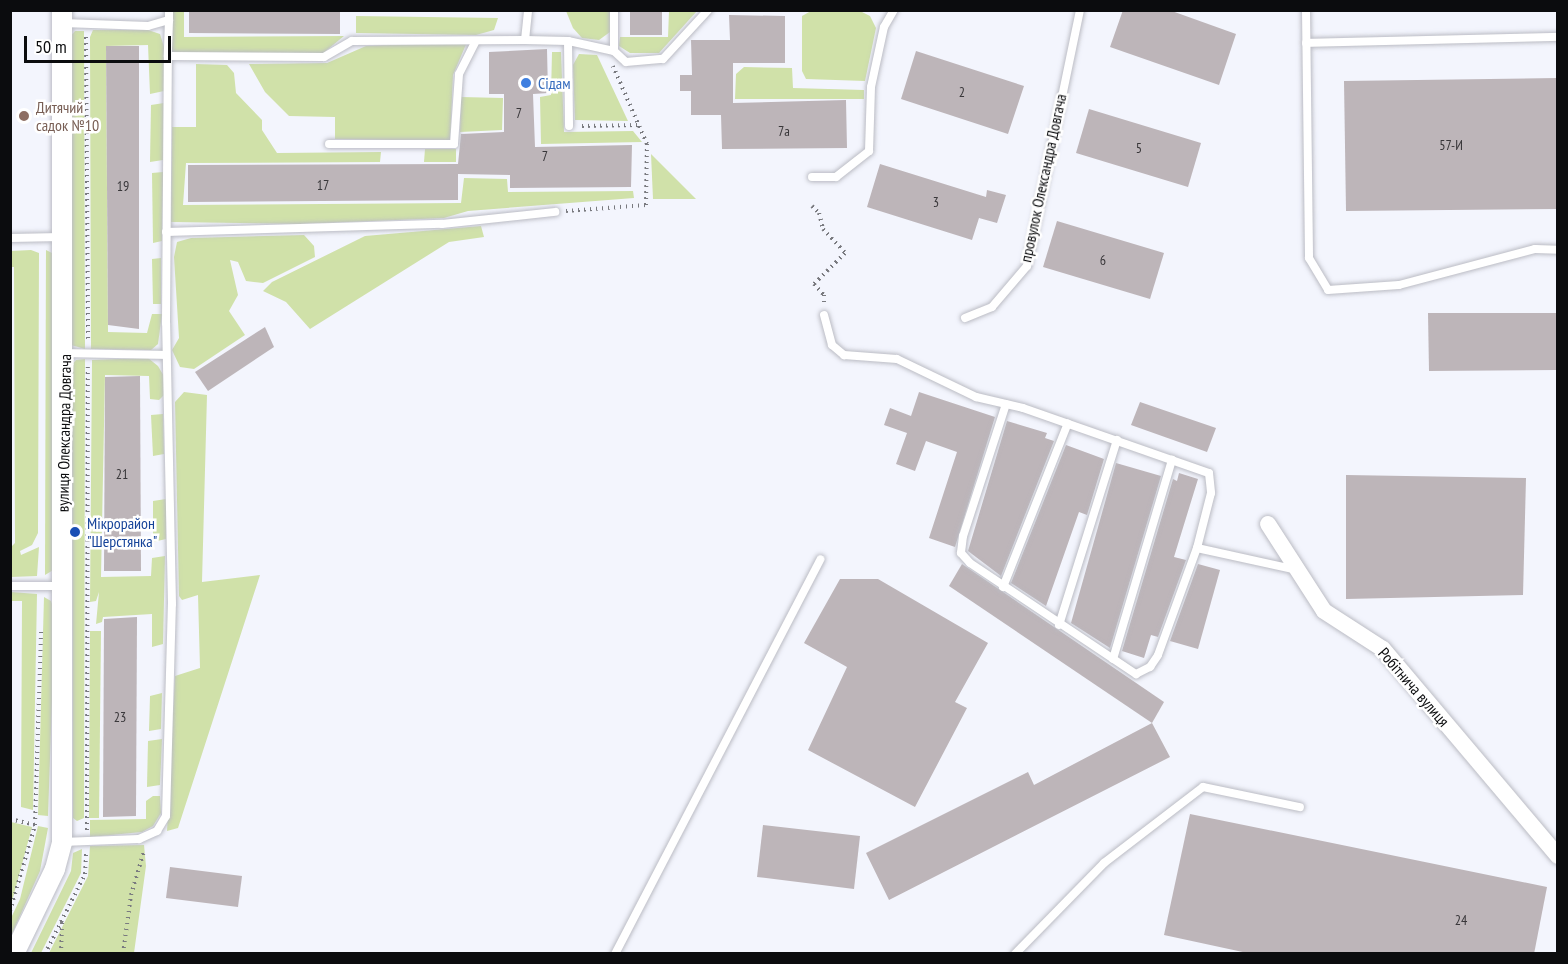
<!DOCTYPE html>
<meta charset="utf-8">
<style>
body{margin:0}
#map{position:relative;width:1568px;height:964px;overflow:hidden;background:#f3f5fd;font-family:"PT Sans Narrow",sans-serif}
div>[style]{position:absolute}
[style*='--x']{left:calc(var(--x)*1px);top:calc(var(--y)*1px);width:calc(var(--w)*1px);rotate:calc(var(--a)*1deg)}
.green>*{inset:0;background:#d0e1a9}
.building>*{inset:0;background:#bdb5b9}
.path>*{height:4px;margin-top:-2px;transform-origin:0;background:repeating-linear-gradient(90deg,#797a7f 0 1.5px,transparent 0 6px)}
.roads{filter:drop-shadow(0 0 2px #bbbcc4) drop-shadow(0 0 2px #bbbcc4)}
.service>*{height:8px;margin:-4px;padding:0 4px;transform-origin:4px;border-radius:4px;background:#fff}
.minor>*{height:16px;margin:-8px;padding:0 8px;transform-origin:8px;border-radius:8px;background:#fff}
.tertiary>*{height:20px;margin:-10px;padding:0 10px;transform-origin:10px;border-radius:10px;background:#fff}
.dots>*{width:16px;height:16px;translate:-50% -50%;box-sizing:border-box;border:3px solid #fff;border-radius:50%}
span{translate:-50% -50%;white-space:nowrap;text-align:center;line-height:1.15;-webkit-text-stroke:5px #fff;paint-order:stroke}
.number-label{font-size:14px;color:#383639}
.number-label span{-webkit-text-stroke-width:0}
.shop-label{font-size:16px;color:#366cbe}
.left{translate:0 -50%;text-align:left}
.education-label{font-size:16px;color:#785e54}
.street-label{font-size:16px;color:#0b0c0e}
.transit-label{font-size:16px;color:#164399}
.frame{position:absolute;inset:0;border:12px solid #0b0c0e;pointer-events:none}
.scale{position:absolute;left:24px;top:36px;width:147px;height:27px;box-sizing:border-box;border:3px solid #0b0c0e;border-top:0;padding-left:8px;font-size:18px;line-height:21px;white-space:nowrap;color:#0b0c0e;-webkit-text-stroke:4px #fff;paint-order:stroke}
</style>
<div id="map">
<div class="green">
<i style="clip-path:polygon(172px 11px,184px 11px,184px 37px,344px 36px,322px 54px,171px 53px)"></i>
<i style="clip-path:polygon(566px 11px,610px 11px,610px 32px,599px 40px,582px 38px,573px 28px)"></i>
<i style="clip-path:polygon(669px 11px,697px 11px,659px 53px,630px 53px,619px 46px,620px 37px,668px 37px)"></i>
<i style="clip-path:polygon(811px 11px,860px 11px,870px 16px,876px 28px,865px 81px,806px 79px,802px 71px,802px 16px)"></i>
<i style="clip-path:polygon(356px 16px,498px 18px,494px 30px,476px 35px,356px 33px)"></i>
<i style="clip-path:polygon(93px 30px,148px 30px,160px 34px,164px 47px,164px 91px,150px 94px,148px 45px,106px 46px,108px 332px,147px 333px,152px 314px,162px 314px,158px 344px,151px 350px,91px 349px,90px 37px)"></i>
<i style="clip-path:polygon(75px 31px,84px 31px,85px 349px,71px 345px,69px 38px)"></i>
<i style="clip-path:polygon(467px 42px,453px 75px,450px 141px,335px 139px,335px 117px,289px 116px,265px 92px,249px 64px,327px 63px,366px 46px)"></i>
<i style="clip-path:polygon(552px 52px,561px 52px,564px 132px,633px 131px,642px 142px,541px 144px,540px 97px,551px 95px)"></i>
<i style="clip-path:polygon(579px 54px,597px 55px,628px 121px,575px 120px,573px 65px)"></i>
<i style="clip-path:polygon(196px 64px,227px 65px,234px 73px,236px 93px,262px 120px,262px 130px,277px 153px,381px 152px,380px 162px,186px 163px,183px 205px,461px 203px,464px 178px,507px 179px,508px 192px,633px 191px,634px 198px,468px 211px,444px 218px,300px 224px,171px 222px,172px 127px,196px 127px)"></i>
<i style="clip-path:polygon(744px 67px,792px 68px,793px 88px,864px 90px,864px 99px,735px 99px,736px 74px)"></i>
<i style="clip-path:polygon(461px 97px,503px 98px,502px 130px,460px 132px)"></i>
<i style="clip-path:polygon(164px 103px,163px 160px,150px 162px,151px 105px)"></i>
<i style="clip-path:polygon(425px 149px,456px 149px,456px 162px,424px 162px)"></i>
<i style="clip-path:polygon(651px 154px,696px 199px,653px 199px)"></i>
<i style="clip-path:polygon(163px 172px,162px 241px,153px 243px,152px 173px)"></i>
<i style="clip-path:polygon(481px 226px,484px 237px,449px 242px,310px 329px,286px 302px,263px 291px,272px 282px,365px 236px)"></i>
<i style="clip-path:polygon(304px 235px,314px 246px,315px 257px,263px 283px,246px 281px,238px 262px,230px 260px,238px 295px,229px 311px,245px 335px,194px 369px,180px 367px,172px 350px,179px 338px,174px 257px,177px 242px,191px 238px)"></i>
<i style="clip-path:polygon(31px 250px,39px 253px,38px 533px,32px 545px,20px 551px,21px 555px,39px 547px,37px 576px,11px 577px,11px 547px,15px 543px,14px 267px,11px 267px,11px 251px)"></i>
<i style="clip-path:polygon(46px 250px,56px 255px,55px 569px,45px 575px)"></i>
<i style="clip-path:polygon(161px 258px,161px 304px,153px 304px,152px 259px)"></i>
<i style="clip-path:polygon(148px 358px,158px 366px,165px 378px,165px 394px,159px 400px,150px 399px,149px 376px,105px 375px,101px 577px,151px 576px,152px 558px,165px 556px,163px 644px,152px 647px,152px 614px,103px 617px,102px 622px,96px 624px,99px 592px,96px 601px,90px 602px,92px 360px)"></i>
<i style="clip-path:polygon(85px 359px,84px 818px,77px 821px,73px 818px,72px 365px,76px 360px)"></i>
<i style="clip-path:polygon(184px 392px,207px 395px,202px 582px,260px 575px,178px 828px,167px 831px,175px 676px,200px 668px,198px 595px,182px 600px,179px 596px,175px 402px)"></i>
<i style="clip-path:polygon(163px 414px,164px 454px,153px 456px,151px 415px)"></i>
<i style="clip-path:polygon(166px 499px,166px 539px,153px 542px,153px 501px)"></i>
<i style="clip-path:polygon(11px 592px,37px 594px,33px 810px,21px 807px,22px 601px,11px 601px)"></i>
<i style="clip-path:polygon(44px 597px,51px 601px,55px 613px,48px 816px,38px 815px)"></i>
<i style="clip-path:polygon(90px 631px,101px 631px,99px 818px,89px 818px)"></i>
<i style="clip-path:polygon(162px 693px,161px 729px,149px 731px,150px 696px)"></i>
<i style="clip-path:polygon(162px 739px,160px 785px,147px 787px,148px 741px)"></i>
<i style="clip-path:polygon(153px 796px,160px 796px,161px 813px,153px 826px,142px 832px,90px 837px,90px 820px,146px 819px,146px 801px)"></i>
<i style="clip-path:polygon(11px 822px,32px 827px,11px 905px,10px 822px)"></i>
<i style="clip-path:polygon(38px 826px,48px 828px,40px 871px,11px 936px,11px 918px,20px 899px)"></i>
<i style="clip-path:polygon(144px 845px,146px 866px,134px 953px,49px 953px,88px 876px,90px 846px)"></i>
<i style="clip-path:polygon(82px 849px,81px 873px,41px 953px,31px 953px,71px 871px,73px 853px)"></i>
</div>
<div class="building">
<i style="clip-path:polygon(189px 10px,340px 10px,340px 34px,189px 33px)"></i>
<i style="clip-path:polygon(630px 10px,662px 10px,662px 35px,630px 35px)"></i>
<i style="clip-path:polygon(1123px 10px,1169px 10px,1236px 34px,1219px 85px,1110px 47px)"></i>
<i style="clip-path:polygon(729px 15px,785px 16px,785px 63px,733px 63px,733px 103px,846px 100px,847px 148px,722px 149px,721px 115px,691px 115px,691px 91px,680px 91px,680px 75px,692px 75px,691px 40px,730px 40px)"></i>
<i style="clip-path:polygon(106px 46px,139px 46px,139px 329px,108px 325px)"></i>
<i style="clip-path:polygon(547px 49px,548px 93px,533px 94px,535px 147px,632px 145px,631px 187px,510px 188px,510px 175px,458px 174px,458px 200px,188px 202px,188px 165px,458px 164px,461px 134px,504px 132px,504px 94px,489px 94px,489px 52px)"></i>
<i style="clip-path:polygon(916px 51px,1024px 86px,1008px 134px,901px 99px)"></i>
<i style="clip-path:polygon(1557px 78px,1557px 209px,1346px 211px,1344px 81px)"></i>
<i style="clip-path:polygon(1089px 109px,1201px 143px,1188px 187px,1076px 153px)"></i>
<i style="clip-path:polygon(880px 164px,986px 197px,987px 190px,1006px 195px,997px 223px,979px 218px,972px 240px,867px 207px)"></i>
<i style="clip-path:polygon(1057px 221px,1164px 253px,1150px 299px,1043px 267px)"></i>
<i style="clip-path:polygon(1428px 313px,1557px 313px,1557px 370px,1429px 371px)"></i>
<i style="clip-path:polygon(265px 327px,274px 347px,208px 391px,195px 372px)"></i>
<i style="clip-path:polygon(140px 376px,141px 571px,104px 571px,105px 377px)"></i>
<i style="clip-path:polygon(919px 392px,995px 417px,955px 547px,929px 538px,957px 452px,926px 441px,915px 471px,896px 464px,907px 433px,884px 425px,890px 408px,911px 416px)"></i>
<i style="clip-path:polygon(1140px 402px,1216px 428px,1207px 452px,1131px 425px)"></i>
<i style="clip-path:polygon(1007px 421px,1047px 433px,1045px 438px,1054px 441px,1001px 576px,968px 551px)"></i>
<i style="clip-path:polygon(1066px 445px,1104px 459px,1087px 515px,1079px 512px,1046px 606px,1011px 583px)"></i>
<i style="clip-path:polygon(1116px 463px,1161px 476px,1110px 648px,1071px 623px)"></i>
<i style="clip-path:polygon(1179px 473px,1198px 479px,1174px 557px,1186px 560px,1158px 637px,1151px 635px,1144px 658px,1122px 651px,1173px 479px,1177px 481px)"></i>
<i style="clip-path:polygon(1346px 475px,1526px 478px,1523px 595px,1346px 599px)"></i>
<i style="clip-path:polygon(962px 564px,1164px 702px,1152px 723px,949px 586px)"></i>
<i style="clip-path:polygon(1198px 564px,1220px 570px,1198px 649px,1170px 641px)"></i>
<i style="clip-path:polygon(840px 579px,878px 579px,988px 643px,955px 702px,967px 708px,915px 807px,808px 750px,847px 667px,804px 643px)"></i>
<i style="clip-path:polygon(137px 617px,136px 816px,103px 817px,104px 619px)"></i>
<i style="clip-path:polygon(1152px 723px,1170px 757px,889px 900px,866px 853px,1028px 772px,1034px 785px)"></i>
<i style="clip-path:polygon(1190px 814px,1547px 887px,1534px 954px,1252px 954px,1164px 935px)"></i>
<i style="clip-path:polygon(763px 825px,860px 836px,854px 889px,757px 877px)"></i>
<i style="clip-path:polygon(170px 867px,242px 876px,238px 907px,166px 898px)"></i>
</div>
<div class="path">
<i style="--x:86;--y:37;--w:304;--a:89.6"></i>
<i style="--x:582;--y:126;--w:56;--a:-1"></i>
<i style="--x:812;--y:206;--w:10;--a:45"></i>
<i style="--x:819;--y:213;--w:16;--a:76"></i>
<i style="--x:823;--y:229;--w:33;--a:47"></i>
<i style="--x:845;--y:253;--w:44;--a:135"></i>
<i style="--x:814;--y:284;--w:15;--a:48"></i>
<i style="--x:824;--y:295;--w:8;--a:90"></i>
<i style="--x:566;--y:211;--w:80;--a:-4.3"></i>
<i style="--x:646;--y:205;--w:61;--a:-89.1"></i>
<i style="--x:647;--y:144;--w:85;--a:-113.6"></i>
<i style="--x:10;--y:819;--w:26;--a:13"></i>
<i style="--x:87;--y:830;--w:463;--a:-89.9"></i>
<i style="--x:10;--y:911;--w:90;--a:-73.8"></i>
<i style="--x:35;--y:825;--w:196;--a:-88.2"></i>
<i style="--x:45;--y:954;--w:89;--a:-63.4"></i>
<i style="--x:85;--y:874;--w:21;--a:-87"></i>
<i style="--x:61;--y:954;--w:33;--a:-88"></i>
<i style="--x:123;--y:954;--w:60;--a:-82.3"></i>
<i style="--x:131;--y:895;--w:46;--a:-73.5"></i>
</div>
<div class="roads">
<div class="service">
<i style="--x:1306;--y:10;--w:248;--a:89.3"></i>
<i style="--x:1309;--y:258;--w:37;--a:59"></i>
<i style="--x:1328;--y:290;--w:71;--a:-4"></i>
<i style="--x:1399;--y:285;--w:141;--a:-14.8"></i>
<i style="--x:1535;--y:249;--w:23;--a:2"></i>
<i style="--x:169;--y:20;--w:10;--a:-90"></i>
<i style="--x:63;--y:23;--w:85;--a:2"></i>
<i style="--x:148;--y:26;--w:22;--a:-16"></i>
<i style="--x:169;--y:20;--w:36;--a:92"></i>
<i style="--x:168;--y:56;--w:156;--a:0.4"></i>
<i style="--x:324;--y:57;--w:32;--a:-30"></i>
<i style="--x:352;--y:41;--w:173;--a:-0.3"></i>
<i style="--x:525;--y:40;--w:43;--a:1.3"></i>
<i style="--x:568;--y:41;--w:47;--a:12.3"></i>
<i style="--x:614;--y:51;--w:16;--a:43"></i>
<i style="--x:626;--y:62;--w:37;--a:-5"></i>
<i style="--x:663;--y:59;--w:67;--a:-47.4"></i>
<i style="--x:525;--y:40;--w:30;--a:-84"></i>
<i style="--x:568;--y:41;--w:85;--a:89.3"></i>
<i style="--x:1306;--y:43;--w:252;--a:-1.4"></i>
<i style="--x:614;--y:51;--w:41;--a:-90"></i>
<i style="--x:329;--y:144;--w:125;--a:0"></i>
<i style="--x:454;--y:144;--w:70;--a:-85.9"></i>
<i style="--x:459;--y:74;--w:36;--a:-63"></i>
<i style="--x:812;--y:177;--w:24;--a:0"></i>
<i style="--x:836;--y:177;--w:42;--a:-38.2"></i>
<i style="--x:869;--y:151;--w:64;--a:-88.2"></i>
<i style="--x:871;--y:87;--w:61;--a:-77.8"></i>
<i style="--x:884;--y:27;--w:20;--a:-60"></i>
<i style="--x:166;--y:232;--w:276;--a:-1.7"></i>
<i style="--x:442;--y:224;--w:114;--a:-6.1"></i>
<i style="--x:10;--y:238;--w:51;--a:-1.1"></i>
<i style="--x:824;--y:315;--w:31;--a:75"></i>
<i style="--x:832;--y:345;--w:16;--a:40"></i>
<i style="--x:844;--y:355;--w:53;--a:4.3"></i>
<i style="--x:897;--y:359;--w:88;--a:25.7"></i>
<i style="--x:976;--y:397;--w:48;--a:13.2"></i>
<i style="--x:1023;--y:408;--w:197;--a:19.3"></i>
<i style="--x:1209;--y:473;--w:20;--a:84"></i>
<i style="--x:1211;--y:493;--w:57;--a:104.3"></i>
<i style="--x:1197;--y:548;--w:102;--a:12.4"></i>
<i style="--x:965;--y:318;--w:29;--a:-22"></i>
<i style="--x:992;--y:307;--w:54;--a:-49.5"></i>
<i style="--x:1027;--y:266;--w:261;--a:-78.3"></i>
<i style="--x:65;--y:353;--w:101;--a:1.1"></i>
<i style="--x:1006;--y:404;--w:139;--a:108"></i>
<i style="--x:963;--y:536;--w:17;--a:97"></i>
<i style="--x:961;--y:553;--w:13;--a:48"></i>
<i style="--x:970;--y:563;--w:200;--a:33.8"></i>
<i style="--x:1136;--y:674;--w:16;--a:-27"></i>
<i style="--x:1150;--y:667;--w:14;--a:-56"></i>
<i style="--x:1158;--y:655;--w:114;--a:-70"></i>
<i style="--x:10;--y:586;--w:51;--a:0"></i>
<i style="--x:1003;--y:587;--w:176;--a:-68.4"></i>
<i style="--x:1059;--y:625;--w:194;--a:-72.6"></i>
<i style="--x:1113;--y:659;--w:208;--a:-73.5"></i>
<i style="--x:62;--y:842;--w:77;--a:-2.2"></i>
<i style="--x:139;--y:839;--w:20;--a:-24"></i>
<i style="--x:157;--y:831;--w:17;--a:-59"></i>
<i style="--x:166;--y:816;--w:212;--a:-88.4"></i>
<i style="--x:172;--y:604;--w:281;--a:-91.2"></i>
<i style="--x:166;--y:323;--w:267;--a:-89.6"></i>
<i style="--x:615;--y:954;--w:445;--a:-62.5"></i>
<i style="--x:1015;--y:954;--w:127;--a:-45.6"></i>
<i style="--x:1104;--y:863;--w:125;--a:-37.5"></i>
<i style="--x:1203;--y:787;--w:99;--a:11.7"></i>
</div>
<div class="minor">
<i style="--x:1268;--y:524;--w:103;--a:57.2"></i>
<i style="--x:1324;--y:611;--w:70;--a:32.8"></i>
<i style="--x:1383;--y:649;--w:271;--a:49.8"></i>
</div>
<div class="tertiary">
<i style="--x:14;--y:954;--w:94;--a:-64.2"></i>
<i style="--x:55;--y:869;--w:28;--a:-75"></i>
<i style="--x:62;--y:842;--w:832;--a:-90"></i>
</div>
</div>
<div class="dots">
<i style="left:526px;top:83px;background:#3f7fe0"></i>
<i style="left:24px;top:116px;background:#8d6e63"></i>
<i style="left:75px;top:532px;background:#1a4fb4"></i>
</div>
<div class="number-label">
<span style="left:962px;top:92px">2</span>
<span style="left:519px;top:113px">7</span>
<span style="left:784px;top:131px">7а</span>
<span style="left:1451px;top:145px">57-И</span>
<span style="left:1139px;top:148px">5</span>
<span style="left:545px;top:156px">7</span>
<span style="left:323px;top:185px">17</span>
<span style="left:123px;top:186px">19</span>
<span style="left:936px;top:202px">3</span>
<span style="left:1103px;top:260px">6</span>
<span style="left:122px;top:474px">21</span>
<span style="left:120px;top:717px">23</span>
<span style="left:1461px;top:920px">24</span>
</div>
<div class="shop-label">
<span class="left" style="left:538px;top:83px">Сідам</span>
</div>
<div class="education-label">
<span class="left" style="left:36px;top:116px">Дитячий<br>садок №10</span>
</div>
<div class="street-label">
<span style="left:1043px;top:178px;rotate:-78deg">провулок Олександра Довгача</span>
<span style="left:64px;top:433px;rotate:-89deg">вулиця Олександра Довгача</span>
<span style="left:1414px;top:687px;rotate:49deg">Робітнича вулиця</span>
</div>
<div class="transit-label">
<span class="left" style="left:87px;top:532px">Мікрорайон<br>"Шерстянка"</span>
</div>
<div class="frame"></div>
<div class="scale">50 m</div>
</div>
